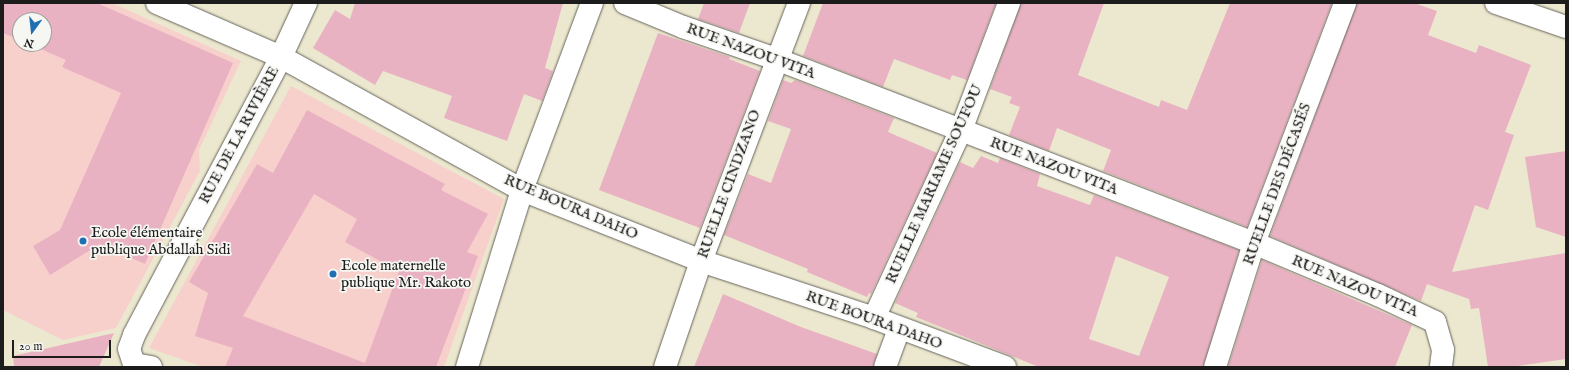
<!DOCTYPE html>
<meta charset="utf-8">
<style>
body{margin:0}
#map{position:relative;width:1569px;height:370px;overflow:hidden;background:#ece8cf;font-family:"IM FELL English",serif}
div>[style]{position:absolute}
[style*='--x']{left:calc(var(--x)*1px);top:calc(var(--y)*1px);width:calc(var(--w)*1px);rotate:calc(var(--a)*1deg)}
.built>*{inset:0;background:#f7d0cc}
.building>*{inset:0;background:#e9b2c3}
.roads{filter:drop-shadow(0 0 1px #65635b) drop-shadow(0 0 1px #65635b)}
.street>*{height:22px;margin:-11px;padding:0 11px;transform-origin:11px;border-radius:11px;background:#fff}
.dots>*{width:11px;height:11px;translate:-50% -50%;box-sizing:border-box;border:2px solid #f6f6f2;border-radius:50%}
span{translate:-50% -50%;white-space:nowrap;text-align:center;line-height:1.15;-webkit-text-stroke:3.5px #f6f6f2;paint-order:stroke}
.street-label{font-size:15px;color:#1c1c1c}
.poi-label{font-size:15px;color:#1c1c1c}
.left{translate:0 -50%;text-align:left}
.frame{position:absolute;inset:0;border:4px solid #1c1c1c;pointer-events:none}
.north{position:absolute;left:12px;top:12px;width:40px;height:40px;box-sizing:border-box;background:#f6f6f2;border:1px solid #9f9f9c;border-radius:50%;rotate:195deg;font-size:11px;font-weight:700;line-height:16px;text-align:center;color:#1c1c1c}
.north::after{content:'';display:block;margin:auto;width:14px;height:18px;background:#1f6fb2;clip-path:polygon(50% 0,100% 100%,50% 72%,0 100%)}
.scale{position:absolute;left:12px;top:340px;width:99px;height:18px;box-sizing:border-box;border:2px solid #1c1c1c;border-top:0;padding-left:5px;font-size:12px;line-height:14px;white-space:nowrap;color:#1c1c1c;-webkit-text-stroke:3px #f6f6f2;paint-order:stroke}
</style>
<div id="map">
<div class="built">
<i style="clip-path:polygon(evenodd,3px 3px,112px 3px,241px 61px,199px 150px,200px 171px,116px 328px,63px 340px,3px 310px,3px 3px,20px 20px,44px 20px,44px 44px,20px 44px,20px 20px)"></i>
<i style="clip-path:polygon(291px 86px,504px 199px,444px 367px,203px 367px,149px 348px)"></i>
</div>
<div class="building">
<i style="clip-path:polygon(3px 3px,97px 3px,233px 63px,145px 264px,100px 244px,50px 275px,33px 246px,60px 230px,121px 93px,62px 67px,66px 60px,29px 44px,44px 44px,44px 20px,20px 20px,20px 40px,3px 33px)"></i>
<i style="clip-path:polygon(355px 3px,563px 3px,545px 68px,553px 71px,542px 101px,524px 94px,507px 141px,444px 118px,452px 96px,383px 71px,375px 85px,313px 48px,335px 10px,350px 19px)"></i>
<i style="clip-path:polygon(704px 3px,750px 3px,739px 33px,698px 19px)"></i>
<i style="clip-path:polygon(823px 3px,996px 3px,967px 80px,952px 75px,950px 80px,894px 59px,883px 87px,803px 56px)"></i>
<i style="clip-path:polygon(1021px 3px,1104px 3px,1078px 75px,1159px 107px,1161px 100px,1187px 110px,1230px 3px,1332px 3px,1247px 227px,1103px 171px,1111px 150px,1057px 128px,1049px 151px,1009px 135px,1020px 107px,1009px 103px,1012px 97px,990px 89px)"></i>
<i style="clip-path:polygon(1357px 3px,1414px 3px,1437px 11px,1428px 35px,1476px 53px,1479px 45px,1531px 65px,1505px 132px,1514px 135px,1488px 210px,1475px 205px,1452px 272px,1566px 253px,1566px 359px,1511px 367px,1488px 367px,1479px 308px,1471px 309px,1469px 299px,1427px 284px,1421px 301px,1270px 236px)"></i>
<i style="clip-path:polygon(658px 33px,730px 57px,729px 59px,760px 71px,700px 228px,599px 190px)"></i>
<i style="clip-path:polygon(783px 80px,791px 83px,795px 80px,894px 118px,888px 132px,937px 153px,871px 294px,869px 293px,867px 297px,807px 272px,808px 269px,724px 235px,748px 174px,771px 183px,791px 129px,768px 121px)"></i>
<i style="clip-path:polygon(evenodd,307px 110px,445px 184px,441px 190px,488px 214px,467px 252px,478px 256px,436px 367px,225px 367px,233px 348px,195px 336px,208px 293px,189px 282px,257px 164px,273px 173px,307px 110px,314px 194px,357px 219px,345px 242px,399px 271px,365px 363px,243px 316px,314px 194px)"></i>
<i style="clip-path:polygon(1566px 151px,1566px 237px,1536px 227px,1525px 157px)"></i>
<i style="clip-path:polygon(evenodd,981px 156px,998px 163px,1000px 158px,1040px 174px,1037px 186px,1090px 205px,1094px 195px,1239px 250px,1203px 367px,1039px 367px,916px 317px,918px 313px,895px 303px,960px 162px,973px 168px,981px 156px,1116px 256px,1169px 277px,1139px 356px,1089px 339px,1116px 256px)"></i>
<i style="clip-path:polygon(1262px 260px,1412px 325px,1395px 367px,1228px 367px)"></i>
<i style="clip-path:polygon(723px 294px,801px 327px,877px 354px,873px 367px,694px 367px)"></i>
<i style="clip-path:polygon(114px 333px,99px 367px,14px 367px,13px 356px)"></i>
</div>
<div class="roads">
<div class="street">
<i style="--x:157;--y:3;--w:135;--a:23.5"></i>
<i style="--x:281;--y:57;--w:275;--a:28.9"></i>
<i style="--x:522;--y:190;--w:193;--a:21.6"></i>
<i style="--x:701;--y:261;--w:182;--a:18.2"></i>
<i style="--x:874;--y:318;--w:140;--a:20.5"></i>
<i style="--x:625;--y:3;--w:63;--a:22.5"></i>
<i style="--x:683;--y:27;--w:98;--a:19"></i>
<i style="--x:776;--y:59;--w:198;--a:21"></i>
<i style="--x:961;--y:130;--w:314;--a:21.1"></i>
<i style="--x:1254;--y:243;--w:134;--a:22.8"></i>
<i style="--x:1378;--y:295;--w:63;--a:25.3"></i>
<i style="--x:1435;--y:322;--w:29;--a:74"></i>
<i style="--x:1443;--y:350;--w:17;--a:97"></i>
<i style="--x:1496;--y:3;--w:74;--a:18.9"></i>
<i style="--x:874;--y:318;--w:207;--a:-65.2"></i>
<i style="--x:961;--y:130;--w:136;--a:-69.3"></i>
<i style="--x:151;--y:367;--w:17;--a:-170"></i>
<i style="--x:134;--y:364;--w:16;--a:-108"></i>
<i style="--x:129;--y:349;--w:15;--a:-70"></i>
<i style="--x:134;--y:335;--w:314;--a:-62.1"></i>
<i style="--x:281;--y:57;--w:60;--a:-65.2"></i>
<i style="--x:467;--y:367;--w:185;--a:-72.7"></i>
<i style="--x:522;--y:190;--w:200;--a:-69.5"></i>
<i style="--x:665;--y:367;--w:112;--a:-71.2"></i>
<i style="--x:701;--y:261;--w:276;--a:-69.2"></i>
<i style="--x:885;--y:367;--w:40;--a:-69.8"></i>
<i style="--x:1215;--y:367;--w:130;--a:-72.5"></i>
<i style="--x:1254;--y:243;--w:257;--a:-69.2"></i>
</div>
</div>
<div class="dots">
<i style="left:83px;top:241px;background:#1f6fb2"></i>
<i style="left:333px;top:274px;background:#1f6fb2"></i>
</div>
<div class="street-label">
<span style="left:751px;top:51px;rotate:20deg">RUE NAZOU VITA</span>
<span style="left:239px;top:135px;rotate:-62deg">RUE DE LA RIVIÈRE</span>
<span style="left:1054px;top:166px;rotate:21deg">RUE NAZOU VITA</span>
<span style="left:729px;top:184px;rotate:-70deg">RUELLE CINDZANO</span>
<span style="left:934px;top:184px;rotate:-66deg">RUELLE MARIAME SOUFOU</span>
<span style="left:1277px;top:184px;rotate:-70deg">RUELLE DES DÉCASÉS</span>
<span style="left:571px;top:207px;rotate:23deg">RUE BOURA DAHO</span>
<span style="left:1355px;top:286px;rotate:23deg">RUE NAZOU VITA</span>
<span style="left:874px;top:320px;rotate:20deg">RUE BOURA DAHO</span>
</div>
<div class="poi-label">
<span class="left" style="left:91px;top:241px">Ecole élémentaire<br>publique Abdallah Sidi</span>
<span class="left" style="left:341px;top:274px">Ecole maternelle<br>publique Mr. Rakoto</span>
</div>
<div class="frame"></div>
<div class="north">N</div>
<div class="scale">20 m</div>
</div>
